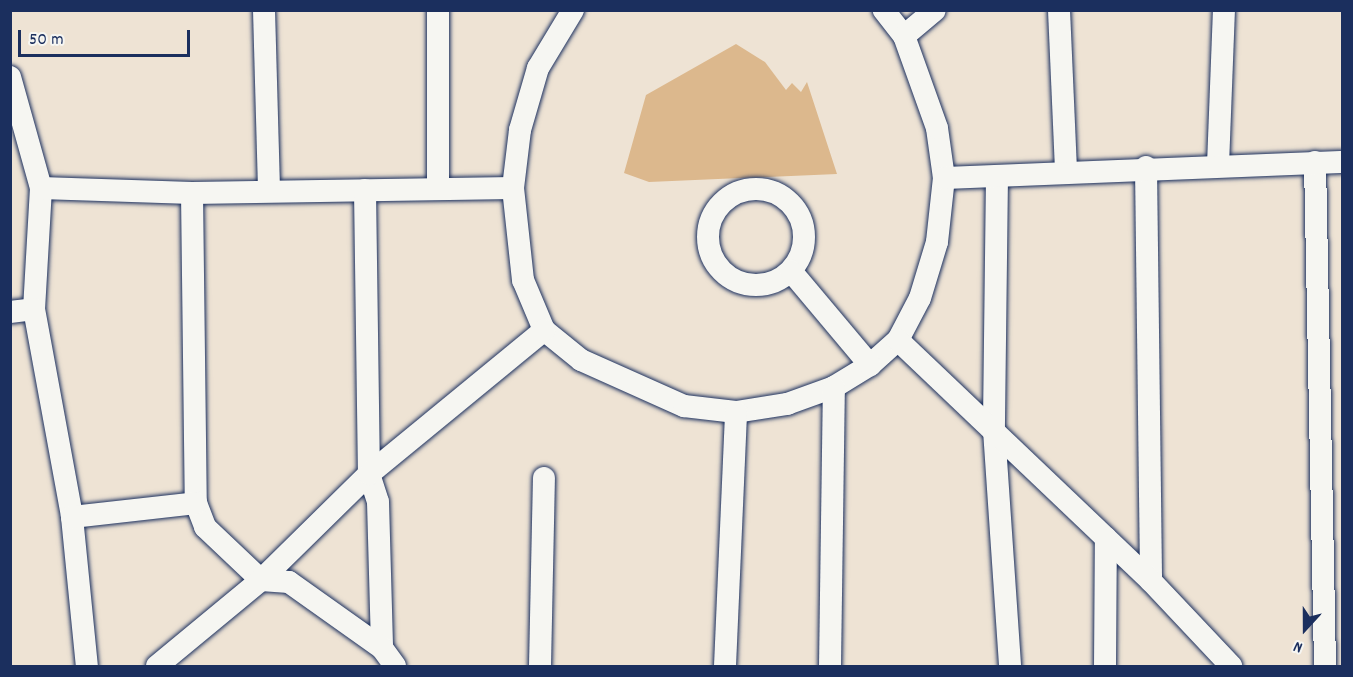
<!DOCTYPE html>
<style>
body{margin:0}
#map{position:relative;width:1353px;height:677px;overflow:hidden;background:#eee3d4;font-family:Dekko,sans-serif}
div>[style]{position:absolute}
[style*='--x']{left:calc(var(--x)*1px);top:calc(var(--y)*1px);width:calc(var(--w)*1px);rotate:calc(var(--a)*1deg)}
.building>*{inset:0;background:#dcb88d}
.roads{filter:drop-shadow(0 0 2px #1b2f5e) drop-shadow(0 0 2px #1b2f5e)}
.street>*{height:22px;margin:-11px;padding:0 11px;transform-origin:11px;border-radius:11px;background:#f6f6f2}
.street>.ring{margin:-11px;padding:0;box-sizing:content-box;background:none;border:22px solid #f6f6f2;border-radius:50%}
span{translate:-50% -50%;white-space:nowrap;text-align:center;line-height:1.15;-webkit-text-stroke:5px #f6f6f2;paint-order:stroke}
.frame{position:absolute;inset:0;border:12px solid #1b2f5e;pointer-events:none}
.north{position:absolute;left:1275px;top:599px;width:60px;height:60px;-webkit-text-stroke:4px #f6f6f2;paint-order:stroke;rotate:201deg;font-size:16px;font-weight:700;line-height:24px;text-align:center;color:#1b2f5e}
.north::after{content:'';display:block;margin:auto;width:21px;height:27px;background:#1b2f5e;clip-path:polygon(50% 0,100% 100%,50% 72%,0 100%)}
.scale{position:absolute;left:18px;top:30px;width:172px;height:27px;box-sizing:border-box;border:3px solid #1b2f5e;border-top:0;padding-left:8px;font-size:18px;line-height:21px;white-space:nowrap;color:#1b2f5e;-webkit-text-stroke:4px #f6f6f2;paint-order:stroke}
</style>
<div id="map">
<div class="building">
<i style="clip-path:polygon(736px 44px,765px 62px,786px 90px,792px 83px,801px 92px,807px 82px,837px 174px,649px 182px,624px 173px,646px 95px)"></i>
</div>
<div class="roads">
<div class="street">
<i style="--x:264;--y:10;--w:181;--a:88.4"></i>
<i style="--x:438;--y:10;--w:177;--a:90"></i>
<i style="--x:573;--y:10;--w:68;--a:121.1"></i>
<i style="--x:538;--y:68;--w:65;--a:106.2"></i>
<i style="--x:520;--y:130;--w:58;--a:96.9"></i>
<i style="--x:513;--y:188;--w:93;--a:83.8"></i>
<i style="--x:523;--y:280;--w:54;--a:67.2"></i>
<i style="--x:544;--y:330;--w:48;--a:39"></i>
<i style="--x:581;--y:360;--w:113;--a:24.1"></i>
<i style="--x:684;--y:406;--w:52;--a:6.6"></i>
<i style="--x:736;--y:412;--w:52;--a:-8.9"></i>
<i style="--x:787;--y:404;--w:50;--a:-19.9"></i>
<i style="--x:834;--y:387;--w:42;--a:-31.4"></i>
<i style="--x:870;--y:365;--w:38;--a:-42"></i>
<i style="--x:898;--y:340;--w:47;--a:-62.4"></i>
<i style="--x:920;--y:298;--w:59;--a:-73.1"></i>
<i style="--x:937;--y:242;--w:64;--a:-83.8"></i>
<i style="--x:944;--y:178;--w:50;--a:-98"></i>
<i style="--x:937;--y:128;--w:98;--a:-109.7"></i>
<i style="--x:904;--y:36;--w:33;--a:-128"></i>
<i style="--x:1059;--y:10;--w:160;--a:87.5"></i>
<i style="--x:904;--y:36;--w:40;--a:-40"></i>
<i style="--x:10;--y:77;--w:115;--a:74.4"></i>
<i style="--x:41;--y:188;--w:121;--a:93.3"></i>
<i style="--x:34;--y:309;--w:211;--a:79.6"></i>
<i style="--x:72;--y:517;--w:150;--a:84.3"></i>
<i style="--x:1315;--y:162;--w:504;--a:88.86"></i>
<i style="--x:1218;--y:165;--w:155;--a:-87.8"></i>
<i style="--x:1146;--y:167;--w:414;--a:89.3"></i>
<i style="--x:997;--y:176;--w:254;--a:90.7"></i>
<i style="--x:994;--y:430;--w:237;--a:86.1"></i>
<i style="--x:944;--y:178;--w:398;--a:-2.3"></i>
<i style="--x:41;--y:188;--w:151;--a:1.9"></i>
<i style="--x:192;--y:193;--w:321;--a:-0.9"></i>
<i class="ring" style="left:708px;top:189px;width:74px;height:74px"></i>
<i style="--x:365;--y:190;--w:284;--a:89.2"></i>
<i style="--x:369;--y:474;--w:29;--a:72"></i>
<i style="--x:378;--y:502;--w:146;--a:88.4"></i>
<i style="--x:192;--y:193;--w:310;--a:89.3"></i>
<i style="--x:196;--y:503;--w:26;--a:69"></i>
<i style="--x:205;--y:527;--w:77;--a:43.4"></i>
<i style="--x:261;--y:580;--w:28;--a:4"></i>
<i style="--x:289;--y:582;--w:114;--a:35.4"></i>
<i style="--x:382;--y:648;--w:22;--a:54"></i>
<i style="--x:791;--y:271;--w:123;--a:50"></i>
<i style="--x:10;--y:312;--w:24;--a:-7"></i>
<i style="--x:898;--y:340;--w:349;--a:43.6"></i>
<i style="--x:1151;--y:581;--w:117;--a:46.7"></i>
<i style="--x:72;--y:517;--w:125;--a:-6.4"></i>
<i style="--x:157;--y:666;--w:135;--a:-39.6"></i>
<i style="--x:261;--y:580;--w:151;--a:-44.5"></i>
<i style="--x:369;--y:474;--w:227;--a:-39.4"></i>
<i style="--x:540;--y:666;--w:188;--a:-88.8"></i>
<i style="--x:725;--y:666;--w:254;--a:-87.5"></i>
<i style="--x:830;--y:666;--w:279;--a:-89.2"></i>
<i style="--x:1105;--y:666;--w:128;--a:-89.6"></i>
</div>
</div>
<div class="frame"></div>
<div class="north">N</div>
<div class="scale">50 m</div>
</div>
